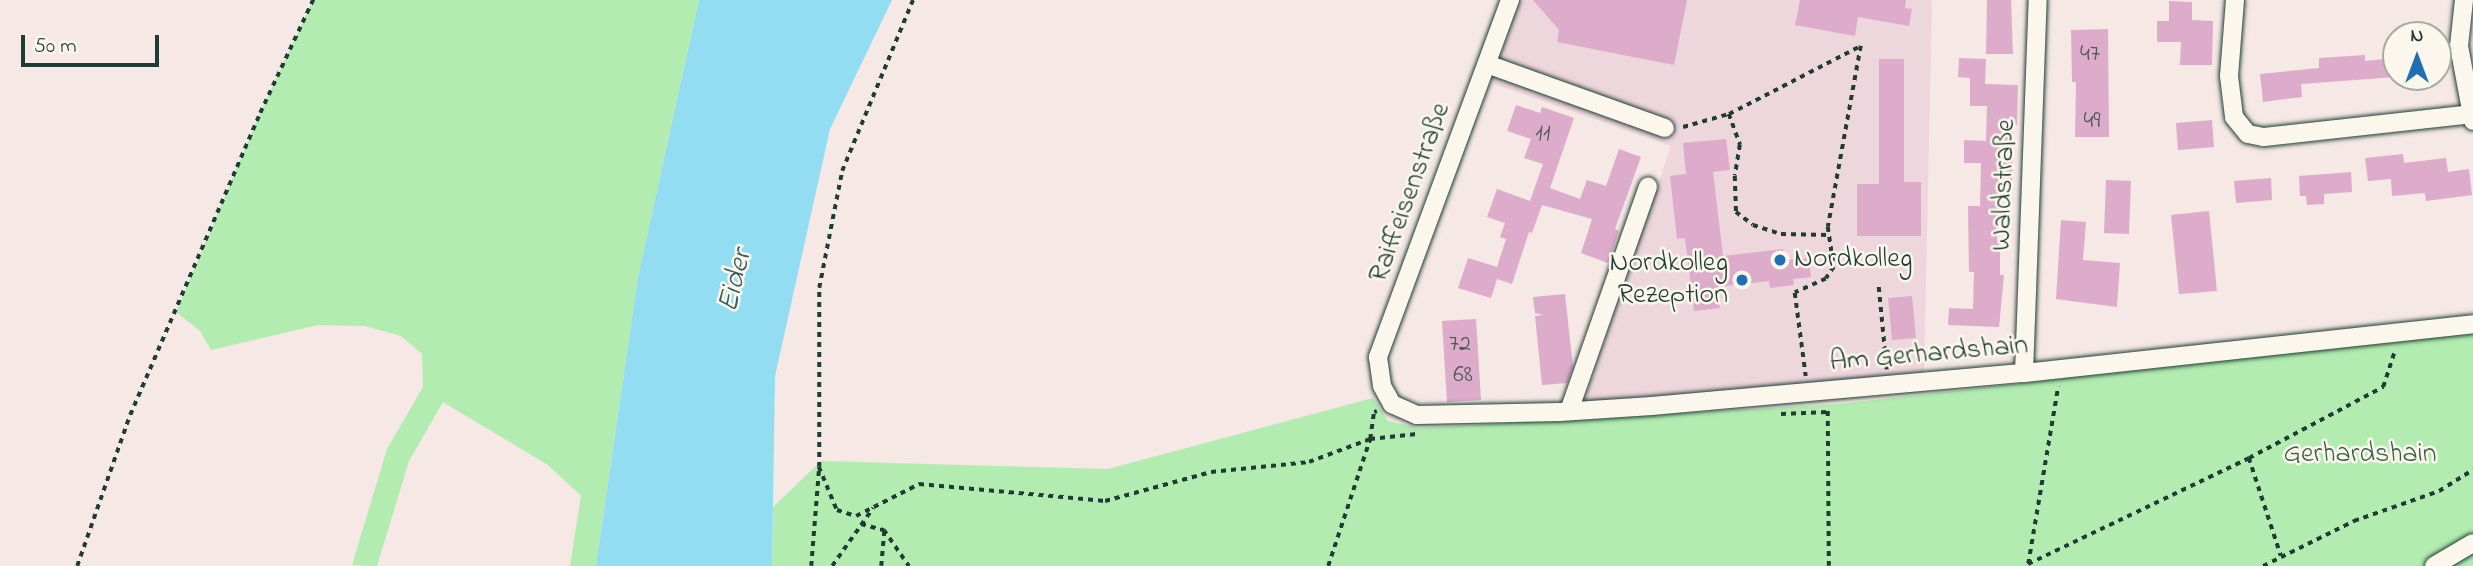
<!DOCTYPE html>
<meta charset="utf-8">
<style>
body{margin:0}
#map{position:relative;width:2473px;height:566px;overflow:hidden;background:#f5e8e5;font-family:"Indie Flower",sans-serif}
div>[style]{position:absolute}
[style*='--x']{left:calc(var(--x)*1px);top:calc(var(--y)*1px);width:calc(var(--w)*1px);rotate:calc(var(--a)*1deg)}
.built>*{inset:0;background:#eed6dd}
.green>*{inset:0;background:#b2ecb0}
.water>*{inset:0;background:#92ddf2}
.building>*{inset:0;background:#ddacca}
.path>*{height:3.5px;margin-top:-1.75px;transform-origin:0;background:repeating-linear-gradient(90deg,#1f3d34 0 5px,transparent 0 10px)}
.roads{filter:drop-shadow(0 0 2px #1f3d34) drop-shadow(0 0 2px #1f3d34)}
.minor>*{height:18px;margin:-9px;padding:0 9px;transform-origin:9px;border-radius:9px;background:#fbf7ec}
.dots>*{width:19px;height:19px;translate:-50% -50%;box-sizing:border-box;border:4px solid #fbf7ec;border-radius:50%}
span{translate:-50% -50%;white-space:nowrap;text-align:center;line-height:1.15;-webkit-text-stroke:5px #fbf7ec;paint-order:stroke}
.number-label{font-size:24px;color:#4e595a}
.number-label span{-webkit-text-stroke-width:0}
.street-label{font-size:28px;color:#1f3d34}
.poi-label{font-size:28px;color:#1f3d34}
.left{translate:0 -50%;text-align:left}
.right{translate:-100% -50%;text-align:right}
.park-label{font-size:28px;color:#3c604d}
.water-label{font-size:30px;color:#365d5a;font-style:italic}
.north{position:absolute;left:2382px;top:21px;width:70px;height:70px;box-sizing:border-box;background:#fbf7ec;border:2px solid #a3ada2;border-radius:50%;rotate:0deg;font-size:19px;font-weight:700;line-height:28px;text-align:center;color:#1f3d34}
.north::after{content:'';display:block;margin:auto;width:24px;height:32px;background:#1f6fb2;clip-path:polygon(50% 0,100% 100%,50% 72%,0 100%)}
.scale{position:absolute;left:21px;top:35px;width:138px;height:32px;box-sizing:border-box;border:4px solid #1f3d34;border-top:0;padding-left:9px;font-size:21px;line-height:24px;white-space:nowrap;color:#1f3d34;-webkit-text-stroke:5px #fbf7ec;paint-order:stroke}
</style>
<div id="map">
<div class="built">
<i style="clip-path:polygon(1518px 0,1932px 0,1924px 373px,1583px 405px,1671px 146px,1492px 83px)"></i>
</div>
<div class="green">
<i style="clip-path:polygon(313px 0,699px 0,638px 277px,596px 566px,570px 566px,581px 496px,548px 465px,443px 402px,409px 461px,377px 566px,352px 565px,387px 449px,423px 387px,422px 354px,401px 336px,365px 326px,318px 325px,211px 350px,200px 331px,176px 312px,260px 113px)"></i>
<i style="clip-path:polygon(2473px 332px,2473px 566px,772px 566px,773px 507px,821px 461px,1108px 469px,1373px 398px,1388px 421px,1420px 428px,1839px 404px)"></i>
</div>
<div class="water">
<i style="clip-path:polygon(699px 0,892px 0,830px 129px,775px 376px,772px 566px,596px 566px,638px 277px)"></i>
</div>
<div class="building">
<i style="clip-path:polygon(1533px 0,1687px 0,1674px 65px,1557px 42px,1559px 30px)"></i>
<i style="clip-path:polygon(1800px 0,1906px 0,1905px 8px,1912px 9px,1909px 26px,1858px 17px,1855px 36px,1795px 25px)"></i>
<i style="clip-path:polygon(1987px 0,2011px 0,2013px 54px,1986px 54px)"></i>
<i style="clip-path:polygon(2169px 1px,2192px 2px,2192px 20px,2213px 21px,2212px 65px,2180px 65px,2181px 42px,2157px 42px,2157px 21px,2169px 21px)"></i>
<i style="clip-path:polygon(2108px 29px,2109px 137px,2075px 137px,2076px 82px,2072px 82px,2071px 30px)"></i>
<i style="clip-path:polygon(2365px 55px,2365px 61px,2396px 58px,2396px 77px,2301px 84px,2302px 97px,2263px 102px,2260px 74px,2319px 68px,2319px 58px)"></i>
<i style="clip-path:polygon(1959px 58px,1986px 59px,1985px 84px,2018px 85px,2017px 125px,2013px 125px,2012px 182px,1999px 182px,1997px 240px,2000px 241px,2000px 275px,2004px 275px,1999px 327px,1948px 325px,1949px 308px,1973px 309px,1974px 272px,1969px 272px,1968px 206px,1980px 206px,1981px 163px,1964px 163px,1964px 140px,1986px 141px,1987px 106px,1970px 106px,1970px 78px,1958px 77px)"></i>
<i style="clip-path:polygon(1879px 59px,1904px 59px,1904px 182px,1921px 182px,1921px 236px,1857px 236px,1857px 184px,1879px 184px)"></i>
<i style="clip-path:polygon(1516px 105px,1540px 113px,1542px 107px,1574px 118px,1550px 188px,1580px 199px,1587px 180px,1606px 186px,1619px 149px,1641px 157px,1615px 229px,1619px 231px,1608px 263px,1581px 253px,1592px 219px,1542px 205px,1532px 233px,1529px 232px,1512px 284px,1497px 279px,1491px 298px,1458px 288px,1468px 258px,1497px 267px,1506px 239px,1500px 237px,1505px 223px,1487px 217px,1497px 189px,1533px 202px,1530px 201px,1543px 164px,1524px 158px,1531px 139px,1507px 131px)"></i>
<i style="clip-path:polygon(2212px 120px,2214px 147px,2178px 150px,2176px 123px)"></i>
<i style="clip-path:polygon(1726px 139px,1730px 170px,1713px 172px,1723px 256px,1783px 249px,1785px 260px,1809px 258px,1811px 277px,1793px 279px,1794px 285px,1770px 288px,1769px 281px,1717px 287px,1720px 308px,1694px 311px,1685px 238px,1677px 239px,1670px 176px,1686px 174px,1683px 143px)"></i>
<i style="clip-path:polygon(2403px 154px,2404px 163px,2446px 158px,2448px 172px,2469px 169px,2472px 195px,2426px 201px,2425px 193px,2392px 196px,2391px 179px,2368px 181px,2365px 158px)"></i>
<i style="clip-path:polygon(2351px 172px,2352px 192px,2324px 194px,2324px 204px,2307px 205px,2306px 196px,2300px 196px,2299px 176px)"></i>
<i style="clip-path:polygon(2271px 178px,2272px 200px,2236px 203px,2234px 181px)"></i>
<i style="clip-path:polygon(2106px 180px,2131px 181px,2129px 234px,2104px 233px)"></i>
<i style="clip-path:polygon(2209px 211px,2217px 291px,2179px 294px,2171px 215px)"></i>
<i style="clip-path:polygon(2061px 220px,2086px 222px,2083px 260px,2120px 263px,2117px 307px,2056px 299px)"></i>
<i style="clip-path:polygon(1565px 294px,1573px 367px,1567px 383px,1542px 385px,1535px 316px,1543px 315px,1535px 313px,1533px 297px)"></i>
<i style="clip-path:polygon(1912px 296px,1916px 338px,1892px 340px,1888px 298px)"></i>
<i style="clip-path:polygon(1476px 319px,1481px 400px,1447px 402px,1442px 321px)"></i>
</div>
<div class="path">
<i style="--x:1729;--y:114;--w:33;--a:70"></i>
<i style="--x:1740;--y:145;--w:31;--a:99"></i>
<i style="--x:1735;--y:176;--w:36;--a:88"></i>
<i style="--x:1736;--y:212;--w:21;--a:37"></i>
<i style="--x:1753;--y:225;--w:29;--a:18"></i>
<i style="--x:1781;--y:234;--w:48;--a:1.2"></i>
<i style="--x:1683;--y:127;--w:48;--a:-15.8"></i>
<i style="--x:1729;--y:114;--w:148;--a:-27.3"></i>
<i style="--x:1861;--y:46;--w:184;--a:100.3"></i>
<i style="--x:1828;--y:227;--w:40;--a:81.5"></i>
<i style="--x:1834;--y:267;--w:14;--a:124"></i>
<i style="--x:1826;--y:279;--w:34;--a:156"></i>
<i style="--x:1795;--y:293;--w:84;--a:82.5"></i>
<i style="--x:1879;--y:287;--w:83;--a:84.5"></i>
<i style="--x:1828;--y:411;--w:155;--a:89.6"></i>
<i style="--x:1781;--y:414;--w:47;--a:-2.4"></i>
<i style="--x:2249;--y:458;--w:103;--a:71.9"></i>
<i style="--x:819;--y:467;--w:47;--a:67.3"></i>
<i style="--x:837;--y:510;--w:20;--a:18"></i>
<i style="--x:856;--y:516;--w:71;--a:-26.9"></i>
<i style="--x:919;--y:484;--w:187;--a:5.2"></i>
<i style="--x:1105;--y:501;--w:110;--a:-15.3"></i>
<i style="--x:1211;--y:472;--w:99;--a:-5.8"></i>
<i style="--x:1309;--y:462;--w:65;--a:-20.7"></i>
<i style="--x:1370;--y:439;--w:47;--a:-6.1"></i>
<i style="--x:861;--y:524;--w:24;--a:15"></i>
<i style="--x:884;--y:530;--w:44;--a:55.2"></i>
<i style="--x:2028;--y:564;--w:245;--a:-25.6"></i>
<i style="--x:2249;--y:458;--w:152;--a:-27.9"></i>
<i style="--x:2383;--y:387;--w:38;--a:-72"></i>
<i style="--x:2028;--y:564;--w:180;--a:-80.4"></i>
<i style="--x:77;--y:566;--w:160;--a:-70.7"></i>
<i style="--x:130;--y:415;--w:329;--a:-66.7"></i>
<i style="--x:260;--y:113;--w:125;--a:-64.9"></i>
<i style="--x:811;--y:566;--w:99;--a:-85.4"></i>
<i style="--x:819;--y:467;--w:179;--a:-90"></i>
<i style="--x:819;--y:288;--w:119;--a:-78.9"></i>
<i style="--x:842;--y:171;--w:185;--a:-67.5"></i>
<i style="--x:832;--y:566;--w:71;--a:-54.7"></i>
<i style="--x:881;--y:566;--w:34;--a:-85"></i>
<i style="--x:1328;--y:566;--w:134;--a:-71.7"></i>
<i style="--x:1370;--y:439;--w:27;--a:-82"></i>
<i style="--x:1374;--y:412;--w:3;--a:-18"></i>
<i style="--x:2263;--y:566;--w:102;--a:-26.3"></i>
<i style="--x:2354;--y:521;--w:90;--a:-19.4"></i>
<i style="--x:2439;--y:491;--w:40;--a:-32"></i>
</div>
<div class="roads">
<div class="minor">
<i style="--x:1510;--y:0;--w:381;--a:110.3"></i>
<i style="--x:1378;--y:357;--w:29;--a:82"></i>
<i style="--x:1382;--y:386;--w:21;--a:61"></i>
<i style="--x:1392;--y:404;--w:27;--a:24"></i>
<i style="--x:1417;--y:415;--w:143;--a:-1.2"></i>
<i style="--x:1560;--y:412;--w:92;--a:-3.7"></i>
<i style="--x:1652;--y:406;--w:373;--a:-5.1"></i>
<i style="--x:2024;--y:373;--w:452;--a:-6.2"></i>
<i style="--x:2235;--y:0;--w:76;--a:94.5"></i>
<i style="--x:2229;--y:76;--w:41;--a:83"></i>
<i style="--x:2234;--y:117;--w:22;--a:51"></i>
<i style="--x:2248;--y:134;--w:16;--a:11"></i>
<i style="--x:2264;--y:137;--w:208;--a:-6.3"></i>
<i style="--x:2464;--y:0;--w:46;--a:96.2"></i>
<i style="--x:2459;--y:46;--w:76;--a:79.4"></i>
<i style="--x:1487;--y:64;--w:189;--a:19.8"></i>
<i style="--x:2024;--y:373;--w:373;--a:-87.9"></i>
<i style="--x:1569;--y:411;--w:238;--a:-70.6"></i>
<i style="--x:2434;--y:566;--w:45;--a:-30.5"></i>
</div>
</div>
<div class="dots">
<i style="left:1780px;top:260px;background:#1f6fb2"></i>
<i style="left:1742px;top:280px;background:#1f6fb2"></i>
</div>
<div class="number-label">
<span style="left:2090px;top:55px">47</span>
<span style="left:2092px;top:122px">49</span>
<span style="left:1543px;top:135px">11</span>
<span style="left:1460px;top:345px">72</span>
<span style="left:1463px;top:376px">68</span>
</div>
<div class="street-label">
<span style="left:2005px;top:185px;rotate:-88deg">Waldstraße</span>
<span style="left:1411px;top:193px;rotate:-70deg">Raiffeisenstraße</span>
<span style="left:1929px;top:355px;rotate:-5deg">Am Gerhardshain</span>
</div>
<div class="poi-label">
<span class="left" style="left:1794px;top:260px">Nordkolleg</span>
<span class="right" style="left:1728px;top:280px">Nordkolleg<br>Rezeption</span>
</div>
<div class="park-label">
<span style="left:2360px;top:455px">Gerhardshain</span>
</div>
<div class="water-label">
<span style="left:736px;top:281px;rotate:-76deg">Eider</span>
</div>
<div class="north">N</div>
<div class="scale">50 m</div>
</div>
